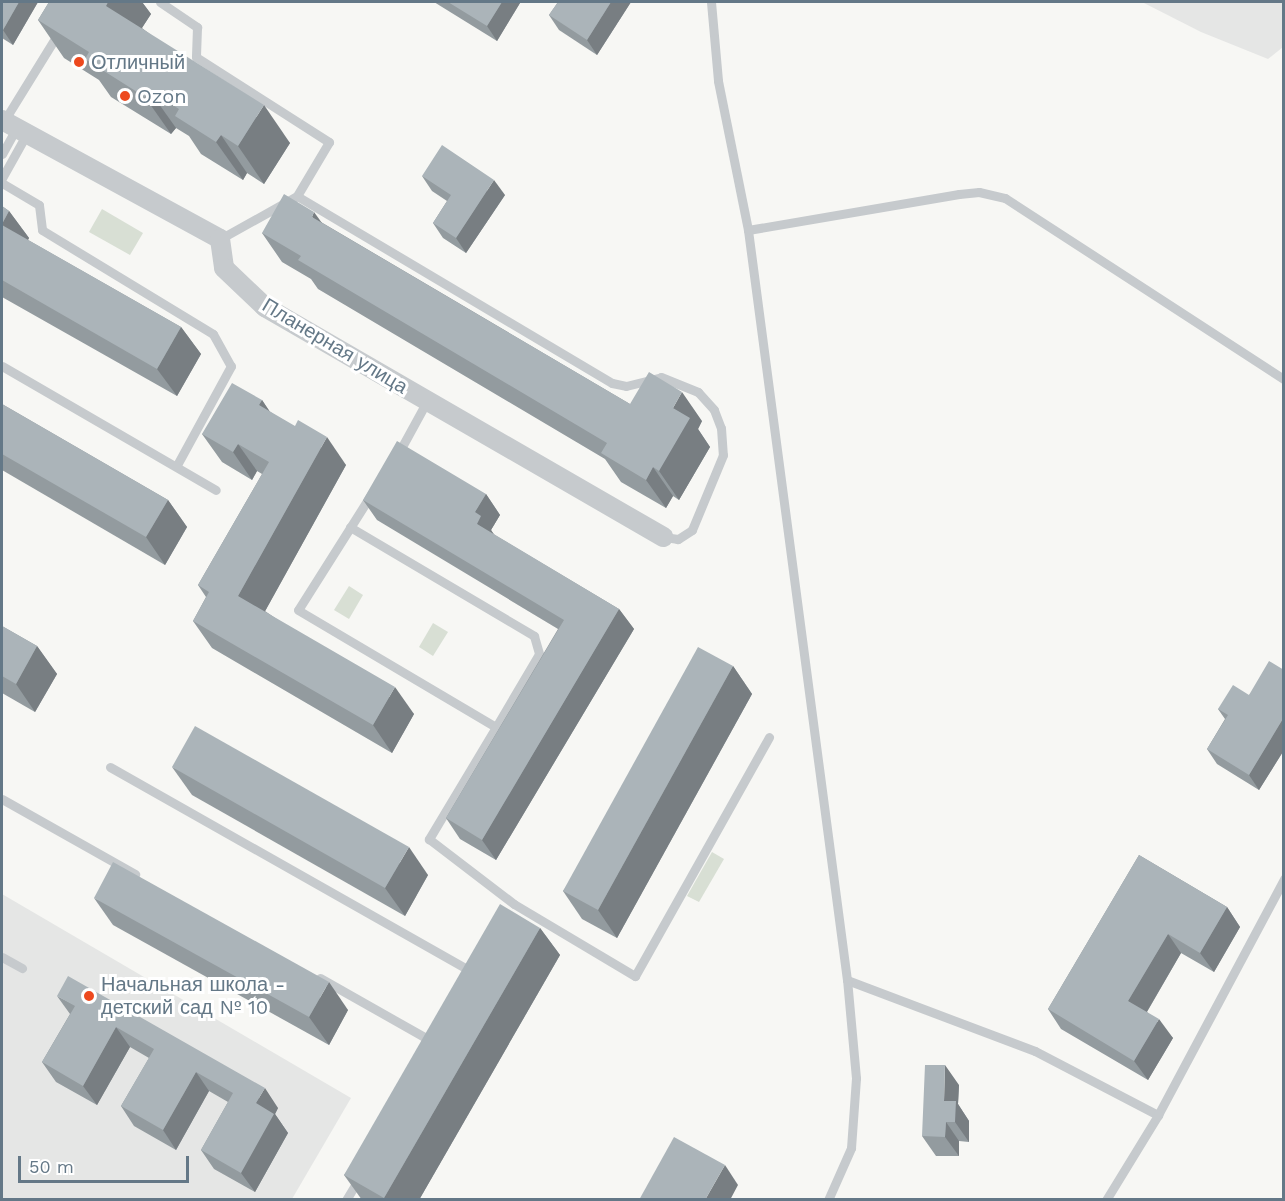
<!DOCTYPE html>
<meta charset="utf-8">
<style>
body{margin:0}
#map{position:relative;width:1285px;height:1201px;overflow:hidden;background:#f7f7f4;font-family:"Work Sans",sans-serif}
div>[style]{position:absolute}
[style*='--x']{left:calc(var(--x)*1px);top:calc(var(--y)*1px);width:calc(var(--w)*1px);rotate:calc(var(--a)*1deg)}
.built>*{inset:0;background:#e5e6e5}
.green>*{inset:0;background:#d8dfd4}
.lane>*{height:9px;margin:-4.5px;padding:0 4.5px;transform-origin:4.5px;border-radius:4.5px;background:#c6cacd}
.street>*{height:20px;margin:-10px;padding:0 10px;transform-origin:10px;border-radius:10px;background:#c6cacd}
.wall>*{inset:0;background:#939b9f}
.shaded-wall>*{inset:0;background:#787e82}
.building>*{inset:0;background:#abb4b9}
.dots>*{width:16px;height:16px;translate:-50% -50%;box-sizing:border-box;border:3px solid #fff;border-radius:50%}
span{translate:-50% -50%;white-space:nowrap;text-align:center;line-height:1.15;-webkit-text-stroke:6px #fff;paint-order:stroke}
.poi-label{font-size:20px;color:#647887}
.left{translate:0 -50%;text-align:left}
.street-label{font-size:20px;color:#647887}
.frame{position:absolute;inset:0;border:3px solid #647887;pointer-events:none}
.scale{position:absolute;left:18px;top:1156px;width:171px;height:27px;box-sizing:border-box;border:3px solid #647887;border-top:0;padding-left:8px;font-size:18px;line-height:21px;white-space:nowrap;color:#647887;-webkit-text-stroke:4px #fff;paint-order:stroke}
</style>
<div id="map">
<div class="built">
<i style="clip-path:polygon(1142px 2px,1283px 2px,1283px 47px,1268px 59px,1201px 32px)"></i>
<i style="clip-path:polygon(2px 894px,351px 1098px,292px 1199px,2px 1200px)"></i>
</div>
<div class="green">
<i style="clip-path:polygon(102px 209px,143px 233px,130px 255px,89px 232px)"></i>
<i style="clip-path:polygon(349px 586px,363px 595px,349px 619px,334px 610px)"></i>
<i style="clip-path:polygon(433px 623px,448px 632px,433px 656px,419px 647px)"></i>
<i style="clip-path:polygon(712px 852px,724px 859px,699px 902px,687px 896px)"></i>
</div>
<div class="lane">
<i style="--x:160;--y:2;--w:45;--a:34"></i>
<i style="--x:197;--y:27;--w:30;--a:92"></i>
<i style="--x:196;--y:57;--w:158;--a:32.6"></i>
<i style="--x:329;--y:142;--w:63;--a:120.7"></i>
<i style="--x:297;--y:196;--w:88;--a:150.8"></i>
<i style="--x:711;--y:2;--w:79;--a:84.9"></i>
<i style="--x:718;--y:81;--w:152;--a:78.6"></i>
<i style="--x:4;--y:121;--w:105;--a:-58.3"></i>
<i style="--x:2;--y:154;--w:29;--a:-61"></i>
<i style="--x:2;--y:178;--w:49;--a:-60.8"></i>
<i style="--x:2;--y:183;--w:43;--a:30.7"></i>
<i style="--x:39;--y:205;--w:25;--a:83"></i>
<i style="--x:42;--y:230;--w:200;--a:31.3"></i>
<i style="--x:213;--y:334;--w:37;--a:61"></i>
<i style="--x:231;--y:366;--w:113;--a:118.6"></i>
<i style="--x:297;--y:196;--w:366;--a:30.7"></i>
<i style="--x:612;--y:383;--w:14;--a:12"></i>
<i style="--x:626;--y:386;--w:36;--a:-14"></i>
<i style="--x:661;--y:377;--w:40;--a:22"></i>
<i style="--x:698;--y:392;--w:24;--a:48"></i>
<i style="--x:714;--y:410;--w:19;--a:69"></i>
<i style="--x:721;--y:428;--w:27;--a:86"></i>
<i style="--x:723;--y:455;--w:81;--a:112.5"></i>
<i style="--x:692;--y:530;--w:17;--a:147"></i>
<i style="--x:678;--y:539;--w:15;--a:-172"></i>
<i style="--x:2;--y:366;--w:247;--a:30.1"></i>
<i style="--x:398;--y:454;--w:60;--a:-61.3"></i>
<i style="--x:372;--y:493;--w:138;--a:122.3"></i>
<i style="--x:298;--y:610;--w:230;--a:30.6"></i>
<i style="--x:496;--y:727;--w:131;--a:120.9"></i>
<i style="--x:429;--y:839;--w:107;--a:37.4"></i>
<i style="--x:514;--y:904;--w:141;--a:30.8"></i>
<i style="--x:635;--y:976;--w:274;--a:-60.7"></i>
<i style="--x:350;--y:527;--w:214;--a:30.6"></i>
<i style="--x:534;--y:636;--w:19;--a:74"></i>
<i style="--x:539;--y:654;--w:85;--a:120.5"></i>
<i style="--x:110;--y:767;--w:417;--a:29.5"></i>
<i style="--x:2;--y:799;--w:153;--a:29.4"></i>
<i style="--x:2;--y:957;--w:23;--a:29"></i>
<i style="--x:320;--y:978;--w:130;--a:29.5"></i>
<i style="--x:847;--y:980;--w:201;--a:20.7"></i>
<i style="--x:1035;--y:1051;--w:139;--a:27.5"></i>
<i style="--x:1158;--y:1115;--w:268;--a:-61.9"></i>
<i style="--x:346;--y:1200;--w:26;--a:-59"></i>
<i style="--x:828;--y:1200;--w:57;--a:-66.1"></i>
<i style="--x:851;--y:1148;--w:70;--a:-85.9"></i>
<i style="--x:856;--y:1078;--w:98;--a:-95.2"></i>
<i style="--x:847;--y:980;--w:757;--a:-97.52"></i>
<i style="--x:748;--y:230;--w:214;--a:-9.7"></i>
<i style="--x:959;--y:194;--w:20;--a:-6"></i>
<i style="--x:979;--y:192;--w:27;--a:13"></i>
<i style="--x:1005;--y:198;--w:333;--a:33"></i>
<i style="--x:1106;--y:1200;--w:100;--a:-58.5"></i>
</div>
<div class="street">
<i style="--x:2;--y:120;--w:248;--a:28.6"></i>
<i style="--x:220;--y:239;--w:29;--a:82"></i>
<i style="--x:224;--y:268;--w:57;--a:43.6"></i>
<i style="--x:265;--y:307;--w:460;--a:30"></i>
</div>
<div class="wall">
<i style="clip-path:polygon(2px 2px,38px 2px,13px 45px,2px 38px)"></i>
<i style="clip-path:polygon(49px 2px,142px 2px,151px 14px,142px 28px,290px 143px,264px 184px,247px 173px,243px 180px,201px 154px,189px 136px,176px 128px,171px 134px,111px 97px,99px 80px,64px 58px,38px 20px)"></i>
<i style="clip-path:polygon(434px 2px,519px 2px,520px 3px,497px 41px)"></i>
<i style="clip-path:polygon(558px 2px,631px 2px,597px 55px,559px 30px,549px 15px)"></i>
<i style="clip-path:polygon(422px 176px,505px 195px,466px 253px,443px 238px,433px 223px,447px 201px,432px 191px)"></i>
<i style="clip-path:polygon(2px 206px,9px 211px,29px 238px,28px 240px,181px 327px,201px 354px,177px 396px,2px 297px)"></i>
<i style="clip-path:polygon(321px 222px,630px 404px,702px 421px,698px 429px,710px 447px,679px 500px,673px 496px,666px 508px,621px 482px,605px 459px,318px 289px,311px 279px,282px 262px,262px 233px)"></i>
<i style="clip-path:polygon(262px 400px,269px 411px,346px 465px,265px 611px,414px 714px,392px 753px,212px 648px,193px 621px,206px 597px,198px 585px,262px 474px,257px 471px,252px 480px,222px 462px,202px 434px)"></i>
<i style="clip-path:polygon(2px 404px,168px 500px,187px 527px,165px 565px,2px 470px)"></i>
<i style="clip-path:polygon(486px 494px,500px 515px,491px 530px,493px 534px,619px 609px,634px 629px,496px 860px,460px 839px,446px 818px,558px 629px,377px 520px,363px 500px)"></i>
<i style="clip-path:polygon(2px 626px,37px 646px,57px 674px,35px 712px,2px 693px)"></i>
<i style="clip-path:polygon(733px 666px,752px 694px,617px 938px,582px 919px,563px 891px)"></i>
<i style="clip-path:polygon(1284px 670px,1284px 750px,1259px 790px,1217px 764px,1207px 749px,1225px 719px,1218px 709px,1249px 695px)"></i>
<i style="clip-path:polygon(172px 767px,428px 875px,405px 916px,192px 795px)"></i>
<i style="clip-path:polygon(1139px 855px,1227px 907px,1240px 927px,1214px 972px,1181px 953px,1147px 1012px,1173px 1038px,1148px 1080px,1061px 1029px,1048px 1009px)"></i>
<i style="clip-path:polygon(94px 898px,348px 1010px,329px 1045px,113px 925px)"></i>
<i style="clip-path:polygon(540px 928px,560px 955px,419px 1200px,362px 1200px,344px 1175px)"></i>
<i style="clip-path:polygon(57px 996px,278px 1108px,275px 1114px,288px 1133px,255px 1192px,214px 1169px,201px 1150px,228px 1102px,209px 1091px,176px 1150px,134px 1126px,121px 1106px,149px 1058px,130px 1047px,97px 1105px,56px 1082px,42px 1062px,70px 1014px)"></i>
<i style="clip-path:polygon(959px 1085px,958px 1104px,969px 1121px,969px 1142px,959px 1141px,959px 1156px,936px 1156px,922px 1136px)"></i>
</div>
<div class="shaded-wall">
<i style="clip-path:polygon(19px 2px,38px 2px,13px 45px,3px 30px)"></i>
<i style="clip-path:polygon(108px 2px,142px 2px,151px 14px,132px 43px,106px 6px)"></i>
<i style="clip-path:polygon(502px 2px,519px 2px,520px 3px,497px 41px,487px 26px)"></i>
<i style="clip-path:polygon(611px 2px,631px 2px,597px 55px,587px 40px)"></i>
<i style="clip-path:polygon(149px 90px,176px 128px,171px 134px,145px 97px)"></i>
<i style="clip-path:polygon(264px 105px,290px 143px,264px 184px,238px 146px)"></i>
<i style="clip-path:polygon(221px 135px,247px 173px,243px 180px,216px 142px)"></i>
<i style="clip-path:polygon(494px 180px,505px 195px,466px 253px,456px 238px)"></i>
<i style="clip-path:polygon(9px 211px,29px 238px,21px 253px,2px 224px)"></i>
<i style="clip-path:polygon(314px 212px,335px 241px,312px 217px)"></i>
<i style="clip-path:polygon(181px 327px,201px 354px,177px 396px,157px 369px)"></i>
<i style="clip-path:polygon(682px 392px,702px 421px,698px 429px,710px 447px,679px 500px,659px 471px,673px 408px)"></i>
<i style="clip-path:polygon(262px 400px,281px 428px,259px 405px)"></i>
<i style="clip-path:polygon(327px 437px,346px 465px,258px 624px,238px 596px)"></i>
<i style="clip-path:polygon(238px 444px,257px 471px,252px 480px,233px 452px)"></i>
<i style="clip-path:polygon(653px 467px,673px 496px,666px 508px,646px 480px)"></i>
<i style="clip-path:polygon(486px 494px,500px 515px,491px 530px,496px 537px,477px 524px,475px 512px)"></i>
<i style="clip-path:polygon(168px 500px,187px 527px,165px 565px,146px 537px)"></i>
<i style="clip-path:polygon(619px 609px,634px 629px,496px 860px,482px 840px)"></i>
<i style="clip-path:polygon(37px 646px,57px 674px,35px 712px,16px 684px)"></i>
<i style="clip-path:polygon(733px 666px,752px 694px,617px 938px,598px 910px)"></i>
<i style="clip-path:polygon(395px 687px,414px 714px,392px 753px,373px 725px)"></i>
<i style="clip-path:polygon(1284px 717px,1284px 750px,1259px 790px,1249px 775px)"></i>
<i style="clip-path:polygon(409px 847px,428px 875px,405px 916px,385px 888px)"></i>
<i style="clip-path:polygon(1227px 907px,1240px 927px,1214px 972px,1200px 953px)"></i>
<i style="clip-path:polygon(540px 928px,560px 955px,419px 1200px,385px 1200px,384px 1198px)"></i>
<i style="clip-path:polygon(1168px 934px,1181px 953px,1142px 1020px,1128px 1001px)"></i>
<i style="clip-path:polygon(329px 982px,348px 1010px,329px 1045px,309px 1017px)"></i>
<i style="clip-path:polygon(1159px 1019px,1173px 1038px,1148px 1080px,1134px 1061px)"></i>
<i style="clip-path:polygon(116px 1027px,130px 1047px,97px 1105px,83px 1086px)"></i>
<i style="clip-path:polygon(945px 1065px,959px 1085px,958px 1104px,969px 1121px,969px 1142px,955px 1122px,944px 1101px)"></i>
<i style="clip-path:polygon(196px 1072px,209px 1091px,176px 1150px,163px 1130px)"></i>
<i style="clip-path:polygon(265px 1088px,278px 1108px,275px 1114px,288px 1133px,255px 1192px,241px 1173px,256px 1103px)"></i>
<i style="clip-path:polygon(946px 1122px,959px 1141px,959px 1156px,945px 1137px)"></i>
<i style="clip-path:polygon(725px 1165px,738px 1185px,730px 1200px,705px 1200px)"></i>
</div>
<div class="building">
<i style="clip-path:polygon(2px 2px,19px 2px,3px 30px,2px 29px)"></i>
<i style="clip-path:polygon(49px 2px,108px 2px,106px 6px,264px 105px,238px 146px,221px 135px,216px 142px,175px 116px,179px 109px,149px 90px,145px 97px,85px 59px,89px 52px,38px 20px)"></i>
<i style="clip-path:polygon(448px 2px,502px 2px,487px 26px)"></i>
<i style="clip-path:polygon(558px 2px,611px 2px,587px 40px,549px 15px)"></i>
<i style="clip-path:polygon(442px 145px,494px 180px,456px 238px,433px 223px,451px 195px,422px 176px)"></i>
<i style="clip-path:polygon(284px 194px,314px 212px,312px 217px,630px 404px,649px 372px,682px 392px,673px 408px,690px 418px,659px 471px,653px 467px,646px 480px,601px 453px,607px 443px,298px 260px,301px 256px,262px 233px)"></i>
<i style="clip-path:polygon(2px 206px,9px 211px,2px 224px)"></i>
<i style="clip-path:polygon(2px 225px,181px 327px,157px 369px,2px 280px)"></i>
<i style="clip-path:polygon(232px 383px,262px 400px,259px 405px,295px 426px,298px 420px,327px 437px,238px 596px,395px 687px,373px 725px,193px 621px,209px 592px,198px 585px,269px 462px,238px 444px,233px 452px,202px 434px)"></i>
<i style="clip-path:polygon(2px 404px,168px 500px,146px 537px,2px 454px)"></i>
<i style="clip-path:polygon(397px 441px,486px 494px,475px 512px,481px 516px,477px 524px,619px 609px,482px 840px,446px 818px,564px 620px,363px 500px)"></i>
<i style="clip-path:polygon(2px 626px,37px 646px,16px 684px,2px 676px)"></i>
<i style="clip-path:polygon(698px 647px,733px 666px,598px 910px,563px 891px)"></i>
<i style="clip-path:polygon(1269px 661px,1284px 670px,1284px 717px,1249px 775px,1207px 749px,1228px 715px,1218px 709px,1233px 685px,1249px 695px)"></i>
<i style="clip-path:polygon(195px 726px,409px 847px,385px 888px,172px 767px)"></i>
<i style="clip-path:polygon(1139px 855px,1227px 907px,1200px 953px,1168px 934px,1128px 1001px,1159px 1019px,1134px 1061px,1048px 1009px)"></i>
<i style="clip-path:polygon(113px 862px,329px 982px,309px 1017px,94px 898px)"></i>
<i style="clip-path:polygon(500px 904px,540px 928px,384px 1198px,344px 1175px)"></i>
<i style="clip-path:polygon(68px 976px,265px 1088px,256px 1103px,274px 1114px,241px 1173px,201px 1150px,233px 1093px,196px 1072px,163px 1130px,121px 1106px,154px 1049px,116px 1027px,83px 1086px,42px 1062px,75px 1006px,57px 996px)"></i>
<i style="clip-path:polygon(925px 1065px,945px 1065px,944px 1101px,956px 1101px,955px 1122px,946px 1122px,945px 1137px,922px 1136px)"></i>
<i style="clip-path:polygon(674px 1137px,725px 1165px,705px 1200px,639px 1200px)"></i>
</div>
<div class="dots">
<i style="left:79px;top:62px;background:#ed491e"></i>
<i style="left:125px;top:96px;background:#ed491e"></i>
<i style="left:89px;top:996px;background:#ed491e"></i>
</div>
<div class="poi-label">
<span class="left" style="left:91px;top:62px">Отличный</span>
<span class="left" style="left:137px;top:96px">Ozon</span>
<span class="left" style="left:101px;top:996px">Начальная школа -<br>детский сад № 10</span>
</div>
<div class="street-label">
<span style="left:335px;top:346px;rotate:31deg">Планерная улица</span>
</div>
<div class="frame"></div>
<div class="scale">50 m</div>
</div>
